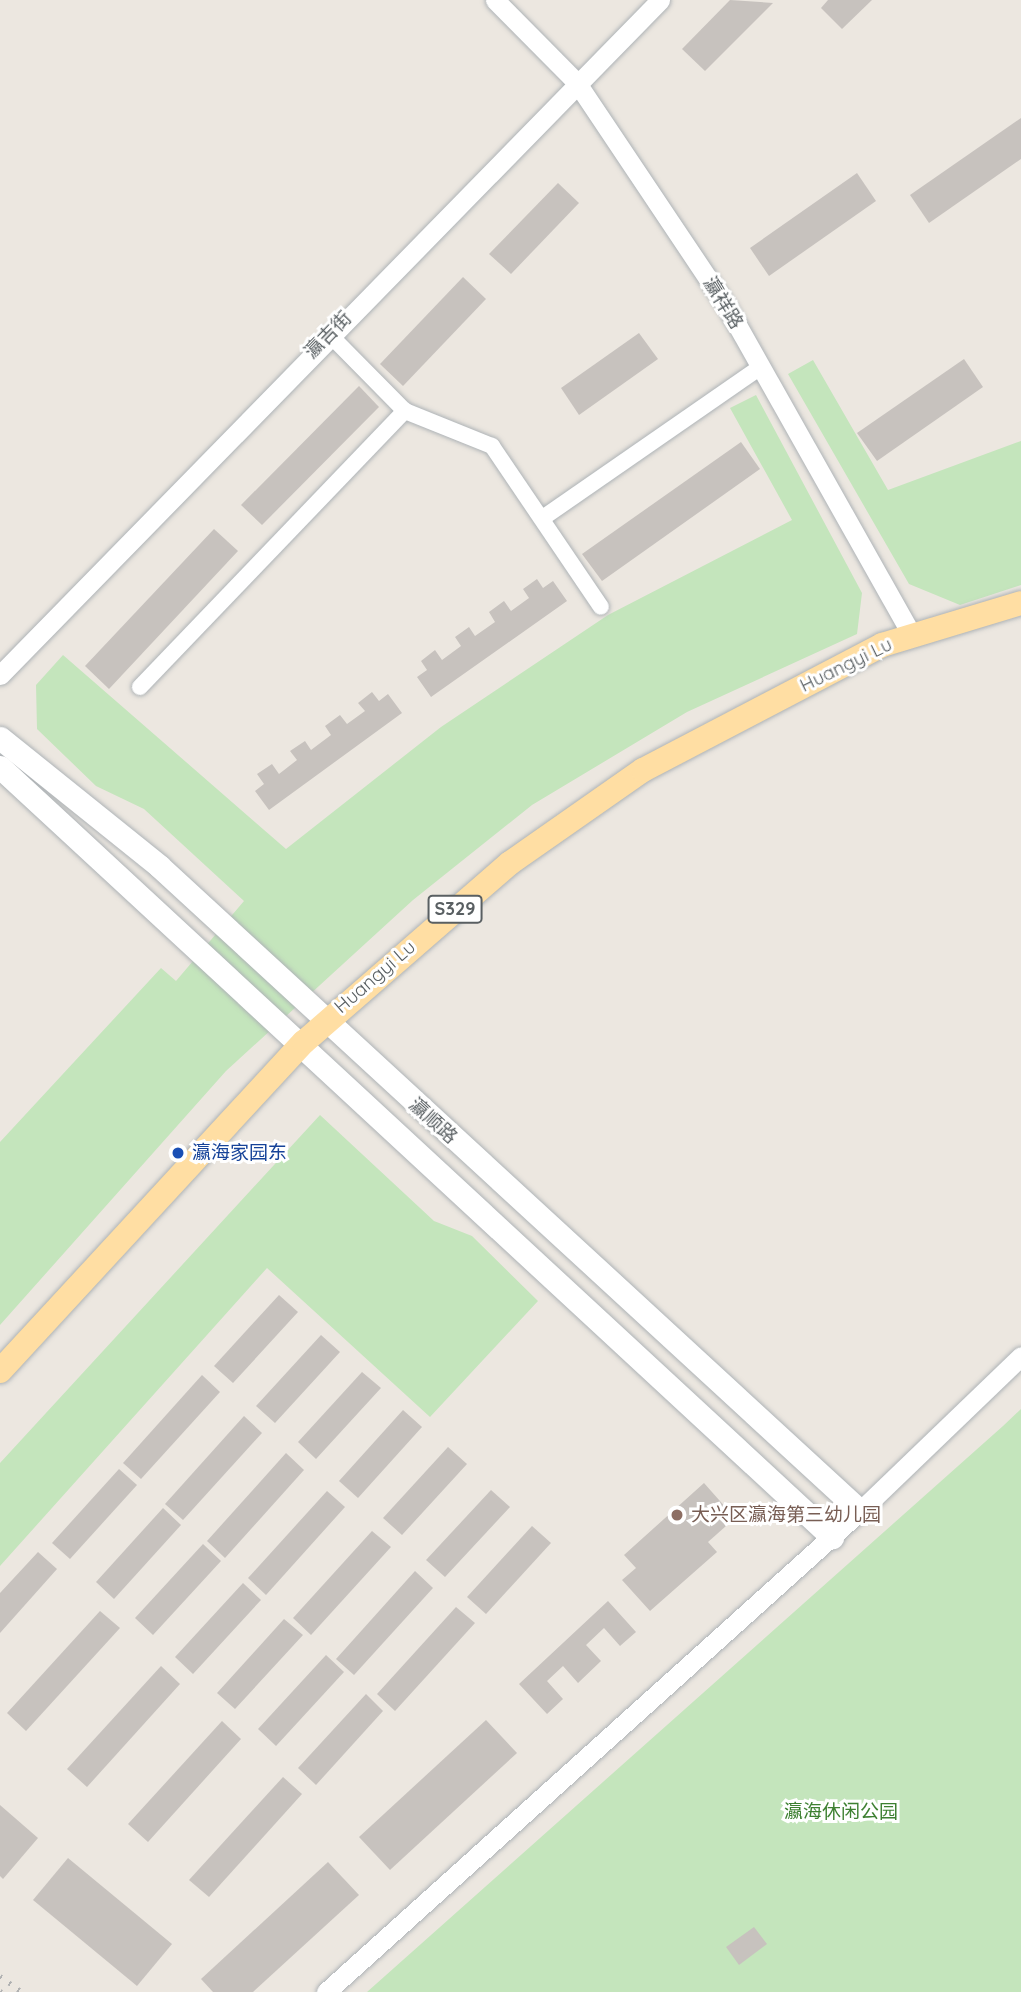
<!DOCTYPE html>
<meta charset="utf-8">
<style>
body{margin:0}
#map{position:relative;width:1021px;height:1992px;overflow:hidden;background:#ece7e0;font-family:Quicksand,"Noto Sans SC",sans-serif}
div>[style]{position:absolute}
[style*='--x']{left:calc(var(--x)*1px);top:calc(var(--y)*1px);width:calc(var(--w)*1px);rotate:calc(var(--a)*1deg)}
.green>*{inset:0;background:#c4e5bc}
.building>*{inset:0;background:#c7c2be}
.roads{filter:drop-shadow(0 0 2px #aeb3b6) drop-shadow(0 0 2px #aeb3b6)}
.minor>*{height:16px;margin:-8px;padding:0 8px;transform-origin:8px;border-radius:8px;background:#fff}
.tertiary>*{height:19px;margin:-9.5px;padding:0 9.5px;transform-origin:9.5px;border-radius:9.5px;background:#fff}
.secondary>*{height:23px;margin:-11.5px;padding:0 11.5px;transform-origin:11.5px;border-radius:11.5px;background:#fff}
.primary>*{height:24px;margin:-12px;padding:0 12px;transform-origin:12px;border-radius:12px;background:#ffdea3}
.rail>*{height:5px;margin-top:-2.5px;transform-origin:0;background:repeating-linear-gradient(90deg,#b0b1b2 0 2px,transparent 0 11px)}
.dots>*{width:19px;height:19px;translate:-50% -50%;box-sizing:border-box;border:4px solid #fff;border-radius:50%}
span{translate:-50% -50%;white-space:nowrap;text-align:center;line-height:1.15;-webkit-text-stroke:6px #fff;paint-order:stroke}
.shield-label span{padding:2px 5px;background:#fff;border:2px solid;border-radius:5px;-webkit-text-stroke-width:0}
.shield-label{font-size:18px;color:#595f62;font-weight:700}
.street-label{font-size:19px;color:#595f62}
.transit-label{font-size:19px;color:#164399}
.left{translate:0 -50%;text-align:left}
.education-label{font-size:19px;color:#785e54}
.park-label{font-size:19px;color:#3e8032}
</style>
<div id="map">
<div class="green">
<i style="clip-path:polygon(813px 360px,888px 490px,1021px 441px,1021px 585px,960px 605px,909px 584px,788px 374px)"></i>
<i style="clip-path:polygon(756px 395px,862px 593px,857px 634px,687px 712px,532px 805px,413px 900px,226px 1071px,0 1325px,0 1142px,161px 968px,176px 981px,244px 901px,144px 809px,96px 786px,37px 729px,36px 685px,63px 655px,286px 849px,441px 727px,608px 615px,792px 520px,730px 408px)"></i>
<i style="clip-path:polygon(320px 1115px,434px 1221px,472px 1236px,538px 1301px,430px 1417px,267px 1268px,0 1566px,0 1463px)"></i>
<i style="clip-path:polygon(1021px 1409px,1021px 1992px,367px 1992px,1003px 1426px)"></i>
</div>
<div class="building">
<i style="clip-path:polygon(730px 0,773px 3px,705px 71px,682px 49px)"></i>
<i style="clip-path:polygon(828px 0,872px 0,842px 29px,821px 8px)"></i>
<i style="clip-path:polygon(1021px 118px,1021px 159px,929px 223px,910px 195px)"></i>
<i style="clip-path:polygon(857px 173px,876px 201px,769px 276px,750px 248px)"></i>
<i style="clip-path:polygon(558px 183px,579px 203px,511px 274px,489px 254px)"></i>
<i style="clip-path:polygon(463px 277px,486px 299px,403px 386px,380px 364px)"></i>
<i style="clip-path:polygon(639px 333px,658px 359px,579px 415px,561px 388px)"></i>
<i style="clip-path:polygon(964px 359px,983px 387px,877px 461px,857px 433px)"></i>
<i style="clip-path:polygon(359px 386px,379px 407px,262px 525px,241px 505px)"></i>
<i style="clip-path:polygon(741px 442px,760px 469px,602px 581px,582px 554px)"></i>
<i style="clip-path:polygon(214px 529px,238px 551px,109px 689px,85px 666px)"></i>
<i style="clip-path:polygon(537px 579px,543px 588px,553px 581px,567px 601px,431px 697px,417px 677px,427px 670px,421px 661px,435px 650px,442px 660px,461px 646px,455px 637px,469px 627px,475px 636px,495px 622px,489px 612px,504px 601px,511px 611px,529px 598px,523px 589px)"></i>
<i style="clip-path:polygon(372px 692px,379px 701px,388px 694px,402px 713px,269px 810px,255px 791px,264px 784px,257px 774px,272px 764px,279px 774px,297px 760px,290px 751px,305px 741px,311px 750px,331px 735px,325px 726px,340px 715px,347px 724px,365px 711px,358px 703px)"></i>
<i style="clip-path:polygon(279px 1295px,298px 1312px,233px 1383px,214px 1366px)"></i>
<i style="clip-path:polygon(321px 1335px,340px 1352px,275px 1423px,256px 1406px)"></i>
<i style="clip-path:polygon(362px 1372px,381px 1388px,316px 1459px,298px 1442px)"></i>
<i style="clip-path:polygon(202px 1375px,220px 1392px,141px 1479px,123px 1463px)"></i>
<i style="clip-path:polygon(403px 1410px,422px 1427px,358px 1498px,339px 1481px)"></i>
<i style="clip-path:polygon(244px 1416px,262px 1433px,183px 1520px,165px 1504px)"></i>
<i style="clip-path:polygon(448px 1447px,467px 1464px,402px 1535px,383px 1518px)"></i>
<i style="clip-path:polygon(286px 1453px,304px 1470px,225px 1558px,207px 1541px)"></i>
<i style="clip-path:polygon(119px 1469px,137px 1485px,70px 1559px,52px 1543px)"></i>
<i style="clip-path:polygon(704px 1483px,735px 1518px,708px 1542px,717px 1552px,650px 1611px,622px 1580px,636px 1568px,624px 1555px)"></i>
<i style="clip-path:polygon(491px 1490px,510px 1507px,445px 1577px,426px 1560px)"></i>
<i style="clip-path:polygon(327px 1491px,345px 1507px,266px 1595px,248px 1578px)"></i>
<i style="clip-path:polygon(163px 1508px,181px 1525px,114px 1599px,96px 1582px)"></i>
<i style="clip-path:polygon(532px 1526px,551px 1543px,486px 1614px,467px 1597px)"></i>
<i style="clip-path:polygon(372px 1531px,391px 1547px,311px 1635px,293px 1618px)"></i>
<i style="clip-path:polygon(203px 1544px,221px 1561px,153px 1635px,135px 1618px)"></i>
<i style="clip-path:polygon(38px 1552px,57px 1569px,0 1633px,0 1593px)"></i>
<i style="clip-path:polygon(415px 1571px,433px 1588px,354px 1675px,336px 1659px)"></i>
<i style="clip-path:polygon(243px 1583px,261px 1600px,193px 1674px,175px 1657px)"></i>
<i style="clip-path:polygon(608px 1601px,636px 1632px,620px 1646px,604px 1628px,586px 1645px,601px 1661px,578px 1683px,563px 1666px,547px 1681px,563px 1699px,547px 1714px,519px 1684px)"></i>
<i style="clip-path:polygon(456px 1607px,475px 1623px,395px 1711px,377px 1694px)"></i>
<i style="clip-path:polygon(100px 1611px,120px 1628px,26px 1731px,7px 1713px)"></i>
<i style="clip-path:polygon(284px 1619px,303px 1635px,235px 1709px,217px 1693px)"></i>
<i style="clip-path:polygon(326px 1655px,344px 1672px,276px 1746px,258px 1729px)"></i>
<i style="clip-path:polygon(161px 1666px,180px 1684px,87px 1787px,67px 1769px)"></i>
<i style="clip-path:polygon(366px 1694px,383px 1711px,316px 1785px,298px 1768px)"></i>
<i style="clip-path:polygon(486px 1720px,517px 1753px,390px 1870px,359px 1837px)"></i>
<i style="clip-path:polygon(222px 1721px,241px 1739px,148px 1842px,128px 1824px)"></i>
<i style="clip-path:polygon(283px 1777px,302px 1794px,209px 1897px,189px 1880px)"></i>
<i style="clip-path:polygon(0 1805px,38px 1838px,3px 1879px,0 1876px)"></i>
<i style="clip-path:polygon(68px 1858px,172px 1944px,137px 1986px,33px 1900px)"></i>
<i style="clip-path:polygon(328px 1862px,359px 1895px,253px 1992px,213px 1992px,201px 1979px)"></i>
<i style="clip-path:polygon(754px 1927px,767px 1944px,739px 1965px,726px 1947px)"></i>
</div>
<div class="roads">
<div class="minor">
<i style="--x:329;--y:334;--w:108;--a:45.4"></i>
<i style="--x:405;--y:411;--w:94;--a:21.9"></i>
<i style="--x:492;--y:446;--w:194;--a:55.9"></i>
<i style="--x:544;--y:517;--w:264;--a:-34.7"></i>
<i style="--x:140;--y:687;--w:383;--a:-46.2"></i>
</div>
<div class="tertiary">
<i style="--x:495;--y:0;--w:117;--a:45.3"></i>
<i style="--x:577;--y:83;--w:270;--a:56.2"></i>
<i style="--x:727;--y:307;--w:375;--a:60.6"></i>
<i style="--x:0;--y:675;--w:944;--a:-45.64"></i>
<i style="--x:326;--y:1992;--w:719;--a:-42.01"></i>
<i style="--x:860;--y:1511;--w:223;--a:-43.9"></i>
</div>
<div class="secondary">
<i style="--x:0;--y:738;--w:204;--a:38.8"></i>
<i style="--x:159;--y:866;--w:953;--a:42.62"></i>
<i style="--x:0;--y:767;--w:1134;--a:42.78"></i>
</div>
<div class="primary">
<i style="--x:0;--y:1371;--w:448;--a:-47.3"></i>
<i style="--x:304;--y:1042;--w:273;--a:-41"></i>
<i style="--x:510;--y:863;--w:162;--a:-35"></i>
<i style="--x:643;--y:770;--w:270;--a:-27.6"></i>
<i style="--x:882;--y:645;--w:145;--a:-16.8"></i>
</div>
</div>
<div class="rail">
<i style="--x:0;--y:1976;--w:27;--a:36"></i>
<i style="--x:0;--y:1991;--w:2;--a:27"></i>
</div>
<div class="dots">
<i style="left:178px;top:1153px;background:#1a4fb4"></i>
<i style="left:677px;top:1515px;background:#8d6e63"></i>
</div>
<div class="shield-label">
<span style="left:455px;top:909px">S329</span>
</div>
<div class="street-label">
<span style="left:723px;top:303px;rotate:58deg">瀛祥路</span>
<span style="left:328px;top:335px;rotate:-46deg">瀛吉街</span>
<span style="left:846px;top:665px;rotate:-26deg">Huangyi Lu</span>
<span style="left:375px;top:977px;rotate:-41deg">Huangyi Lu</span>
<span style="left:433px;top:1121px;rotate:42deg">瀛顺路</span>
</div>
<div class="transit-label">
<span class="left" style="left:192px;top:1153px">瀛海家园东</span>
</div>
<div class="education-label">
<span class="left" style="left:691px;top:1515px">大兴区瀛海第三幼儿园</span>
</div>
<div class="park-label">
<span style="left:841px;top:1812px">瀛海休闲公园</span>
</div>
</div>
